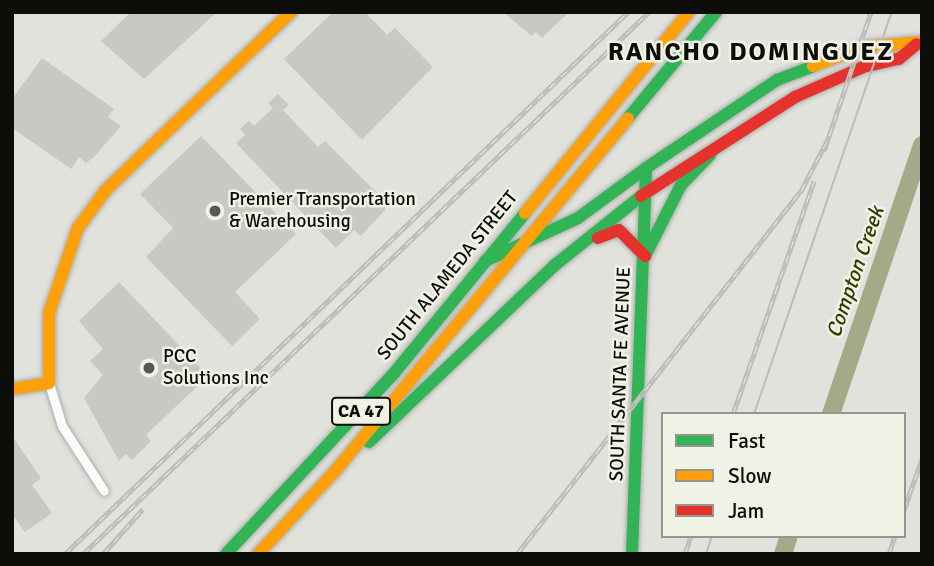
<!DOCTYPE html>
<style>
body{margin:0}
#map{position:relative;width:934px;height:566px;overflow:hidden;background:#e1e2dc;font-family:Signika,sans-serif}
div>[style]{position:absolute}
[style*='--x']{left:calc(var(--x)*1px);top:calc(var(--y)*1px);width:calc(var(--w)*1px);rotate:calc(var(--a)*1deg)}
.river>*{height:18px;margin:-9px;padding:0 9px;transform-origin:9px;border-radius:9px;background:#a4a987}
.building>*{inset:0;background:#c8c8c4}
.roads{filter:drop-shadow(0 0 2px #adaea9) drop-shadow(0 0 2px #adaea9)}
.street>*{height:9px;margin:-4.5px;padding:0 4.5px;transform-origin:4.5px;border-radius:4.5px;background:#fafbfa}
.fast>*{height:12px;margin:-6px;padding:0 6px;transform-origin:6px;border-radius:6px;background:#30b455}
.slow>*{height:12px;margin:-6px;padding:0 6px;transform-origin:6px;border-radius:6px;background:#ff9f0a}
.jam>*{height:12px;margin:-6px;padding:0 6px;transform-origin:6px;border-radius:6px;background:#e5322d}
.tram>*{height:2px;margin:-1px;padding:0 1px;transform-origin:1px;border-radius:1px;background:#bcbcbb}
.rail>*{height:5px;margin-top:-2.5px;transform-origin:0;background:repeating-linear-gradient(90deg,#f0f2e6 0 8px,#bcbcbb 0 16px);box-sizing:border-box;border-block:2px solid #bcbcbb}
.dots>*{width:19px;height:19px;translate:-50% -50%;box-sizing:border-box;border:4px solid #f0f2e6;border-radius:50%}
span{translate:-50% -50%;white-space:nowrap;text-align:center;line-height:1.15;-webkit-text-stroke:5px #f0f2e6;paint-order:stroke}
.shield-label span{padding:2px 5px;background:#f0f2e6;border:2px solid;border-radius:5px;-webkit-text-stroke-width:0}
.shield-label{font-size:18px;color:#0d0d09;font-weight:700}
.poi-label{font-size:19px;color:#0d0d09}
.left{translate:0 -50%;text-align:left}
.street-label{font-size:19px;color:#0d0d09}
.water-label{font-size:21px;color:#343900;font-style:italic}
.district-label{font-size:26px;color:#0d0d09;font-weight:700;letter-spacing:2px}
.frame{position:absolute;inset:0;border:14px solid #0d0d09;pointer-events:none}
.legend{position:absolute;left:661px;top:412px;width:245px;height:126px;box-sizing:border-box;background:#f0f2e6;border:2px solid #95968e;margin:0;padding:9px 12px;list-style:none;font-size:21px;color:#0d0d09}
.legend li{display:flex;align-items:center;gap:14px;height:35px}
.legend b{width:35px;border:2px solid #95968e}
</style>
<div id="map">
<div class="river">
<i style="--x:831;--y:414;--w:284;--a:-71.3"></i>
<i style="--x:783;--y:554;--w:19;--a:-72"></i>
</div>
<div class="building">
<i style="clip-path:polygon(131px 12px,217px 12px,144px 79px,101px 41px)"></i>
<i style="clip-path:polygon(333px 12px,365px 12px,387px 35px,395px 28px,433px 67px,362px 140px,284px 59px)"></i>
<i style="clip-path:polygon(503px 12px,569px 12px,542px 38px,535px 32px,532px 36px)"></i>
<i style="clip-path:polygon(42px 58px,114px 109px,108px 117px,121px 126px,93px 158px,86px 163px,79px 157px,71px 169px,12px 128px,12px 99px)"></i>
<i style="clip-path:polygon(278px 94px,289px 105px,283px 110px,318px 147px,325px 141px,383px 199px,385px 210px,361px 236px,354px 230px,336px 248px,236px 143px,245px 135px,240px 129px,249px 121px,254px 126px,273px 108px,268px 103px)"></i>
<i style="clip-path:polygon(201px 136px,296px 234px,235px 292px,260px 319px,232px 346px,146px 257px,173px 228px,140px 194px)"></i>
<i style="clip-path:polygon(119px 282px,208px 376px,146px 435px,151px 441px,132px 460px,126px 454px,119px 461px,84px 398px,103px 375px,90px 361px,103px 349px,79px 321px)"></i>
<i style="clip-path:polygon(12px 436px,41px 478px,32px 485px,52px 513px,25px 532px,12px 514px)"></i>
</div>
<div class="roads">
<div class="street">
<i style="--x:49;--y:383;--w:45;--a:73.2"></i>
<i style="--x:62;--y:426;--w:77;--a:57.1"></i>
</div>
<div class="fast">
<i style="--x:628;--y:118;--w:138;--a:-50.3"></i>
<i style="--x:645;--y:256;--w:80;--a:-63.1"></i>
<i style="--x:681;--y:185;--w:42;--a:-46"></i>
<i style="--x:485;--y:261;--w:102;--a:-24.8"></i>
<i style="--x:578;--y:218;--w:84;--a:-36.3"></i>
<i style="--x:369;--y:442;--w:257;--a:-43.6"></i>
<i style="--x:555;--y:265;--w:110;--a:-38.7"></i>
<i style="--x:226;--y:554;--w:248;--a:-47.1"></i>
<i style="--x:395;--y:372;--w:205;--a:-50.7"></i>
<i style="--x:632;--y:554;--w:386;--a:-87.9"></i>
<i style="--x:646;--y:168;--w:158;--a:-33.9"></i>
<i style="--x:777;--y:80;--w:39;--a:-21"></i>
</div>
<div class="slow">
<i style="--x:813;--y:66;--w:54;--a:-20.4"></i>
<i style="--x:864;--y:47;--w:58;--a:-4.9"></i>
<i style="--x:525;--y:213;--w:259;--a:-50.8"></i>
<i style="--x:12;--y:389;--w:37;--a:-9"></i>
<i style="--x:49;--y:383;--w:70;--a:-90"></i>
<i style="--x:49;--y:313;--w:90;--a:-71.2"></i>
<i style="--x:78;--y:228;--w:47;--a:-53.6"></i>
<i style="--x:106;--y:190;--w:257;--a:-43.9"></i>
<i style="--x:258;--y:554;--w:115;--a:-47.1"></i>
<i style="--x:336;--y:470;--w:457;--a:-50.3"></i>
</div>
<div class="jam">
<i style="--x:641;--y:196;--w:183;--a:-32.7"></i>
<i style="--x:795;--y:97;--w:74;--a:-23.8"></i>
<i style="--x:863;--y:67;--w:37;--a:-13"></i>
<i style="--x:899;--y:59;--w:23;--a:-40"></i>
<i style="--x:598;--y:238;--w:22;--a:-21"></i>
<i style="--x:619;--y:230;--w:37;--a:45"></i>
</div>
</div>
<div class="tram">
<i style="--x:754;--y:414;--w:425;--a:-71.1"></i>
<i style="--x:706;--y:554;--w:19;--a:-72"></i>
</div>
<div class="rail">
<i style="--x:824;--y:151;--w:147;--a:-71.3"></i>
<i style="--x:733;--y:414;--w:247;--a:-70.8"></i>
<i style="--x:904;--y:510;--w:54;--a:-70.6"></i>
<i style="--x:65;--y:554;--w:781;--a:-43.91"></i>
<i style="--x:83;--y:554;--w:784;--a:-43.76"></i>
<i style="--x:103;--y:554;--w:60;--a:-48.4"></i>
<i style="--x:517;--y:554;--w:461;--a:-52"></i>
<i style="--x:801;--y:191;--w:56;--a:-62.5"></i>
<i style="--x:685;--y:554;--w:19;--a:-72"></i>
<i style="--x:889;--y:554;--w:19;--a:-72"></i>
</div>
<div class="dots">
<i style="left:215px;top:211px;background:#575853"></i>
<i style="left:149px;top:368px;background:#575853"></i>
</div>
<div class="shield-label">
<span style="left:361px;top:411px">CA 47</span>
</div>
<div class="poi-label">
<span class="left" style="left:229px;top:211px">Premier Transportation<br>&amp; Warehousing</span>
<span class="left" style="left:163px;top:368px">PCC<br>Solutions Inc</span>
</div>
<div class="street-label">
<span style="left:448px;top:276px;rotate:-51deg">SOUTH ALAMEDA STREET</span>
<span style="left:621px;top:374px;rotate:-88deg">SOUTH SANTA FE AVENUE</span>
</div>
<div class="water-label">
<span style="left:855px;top:272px;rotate:-71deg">Compton Creek</span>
</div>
<div class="district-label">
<span style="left:751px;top:53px">RANCHO DOMINGUEZ</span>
</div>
<div class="frame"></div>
<ul class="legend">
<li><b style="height:9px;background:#30b455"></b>Fast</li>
<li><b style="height:9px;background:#ff9f0a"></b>Slow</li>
<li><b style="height:9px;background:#e5322d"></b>Jam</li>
</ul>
</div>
